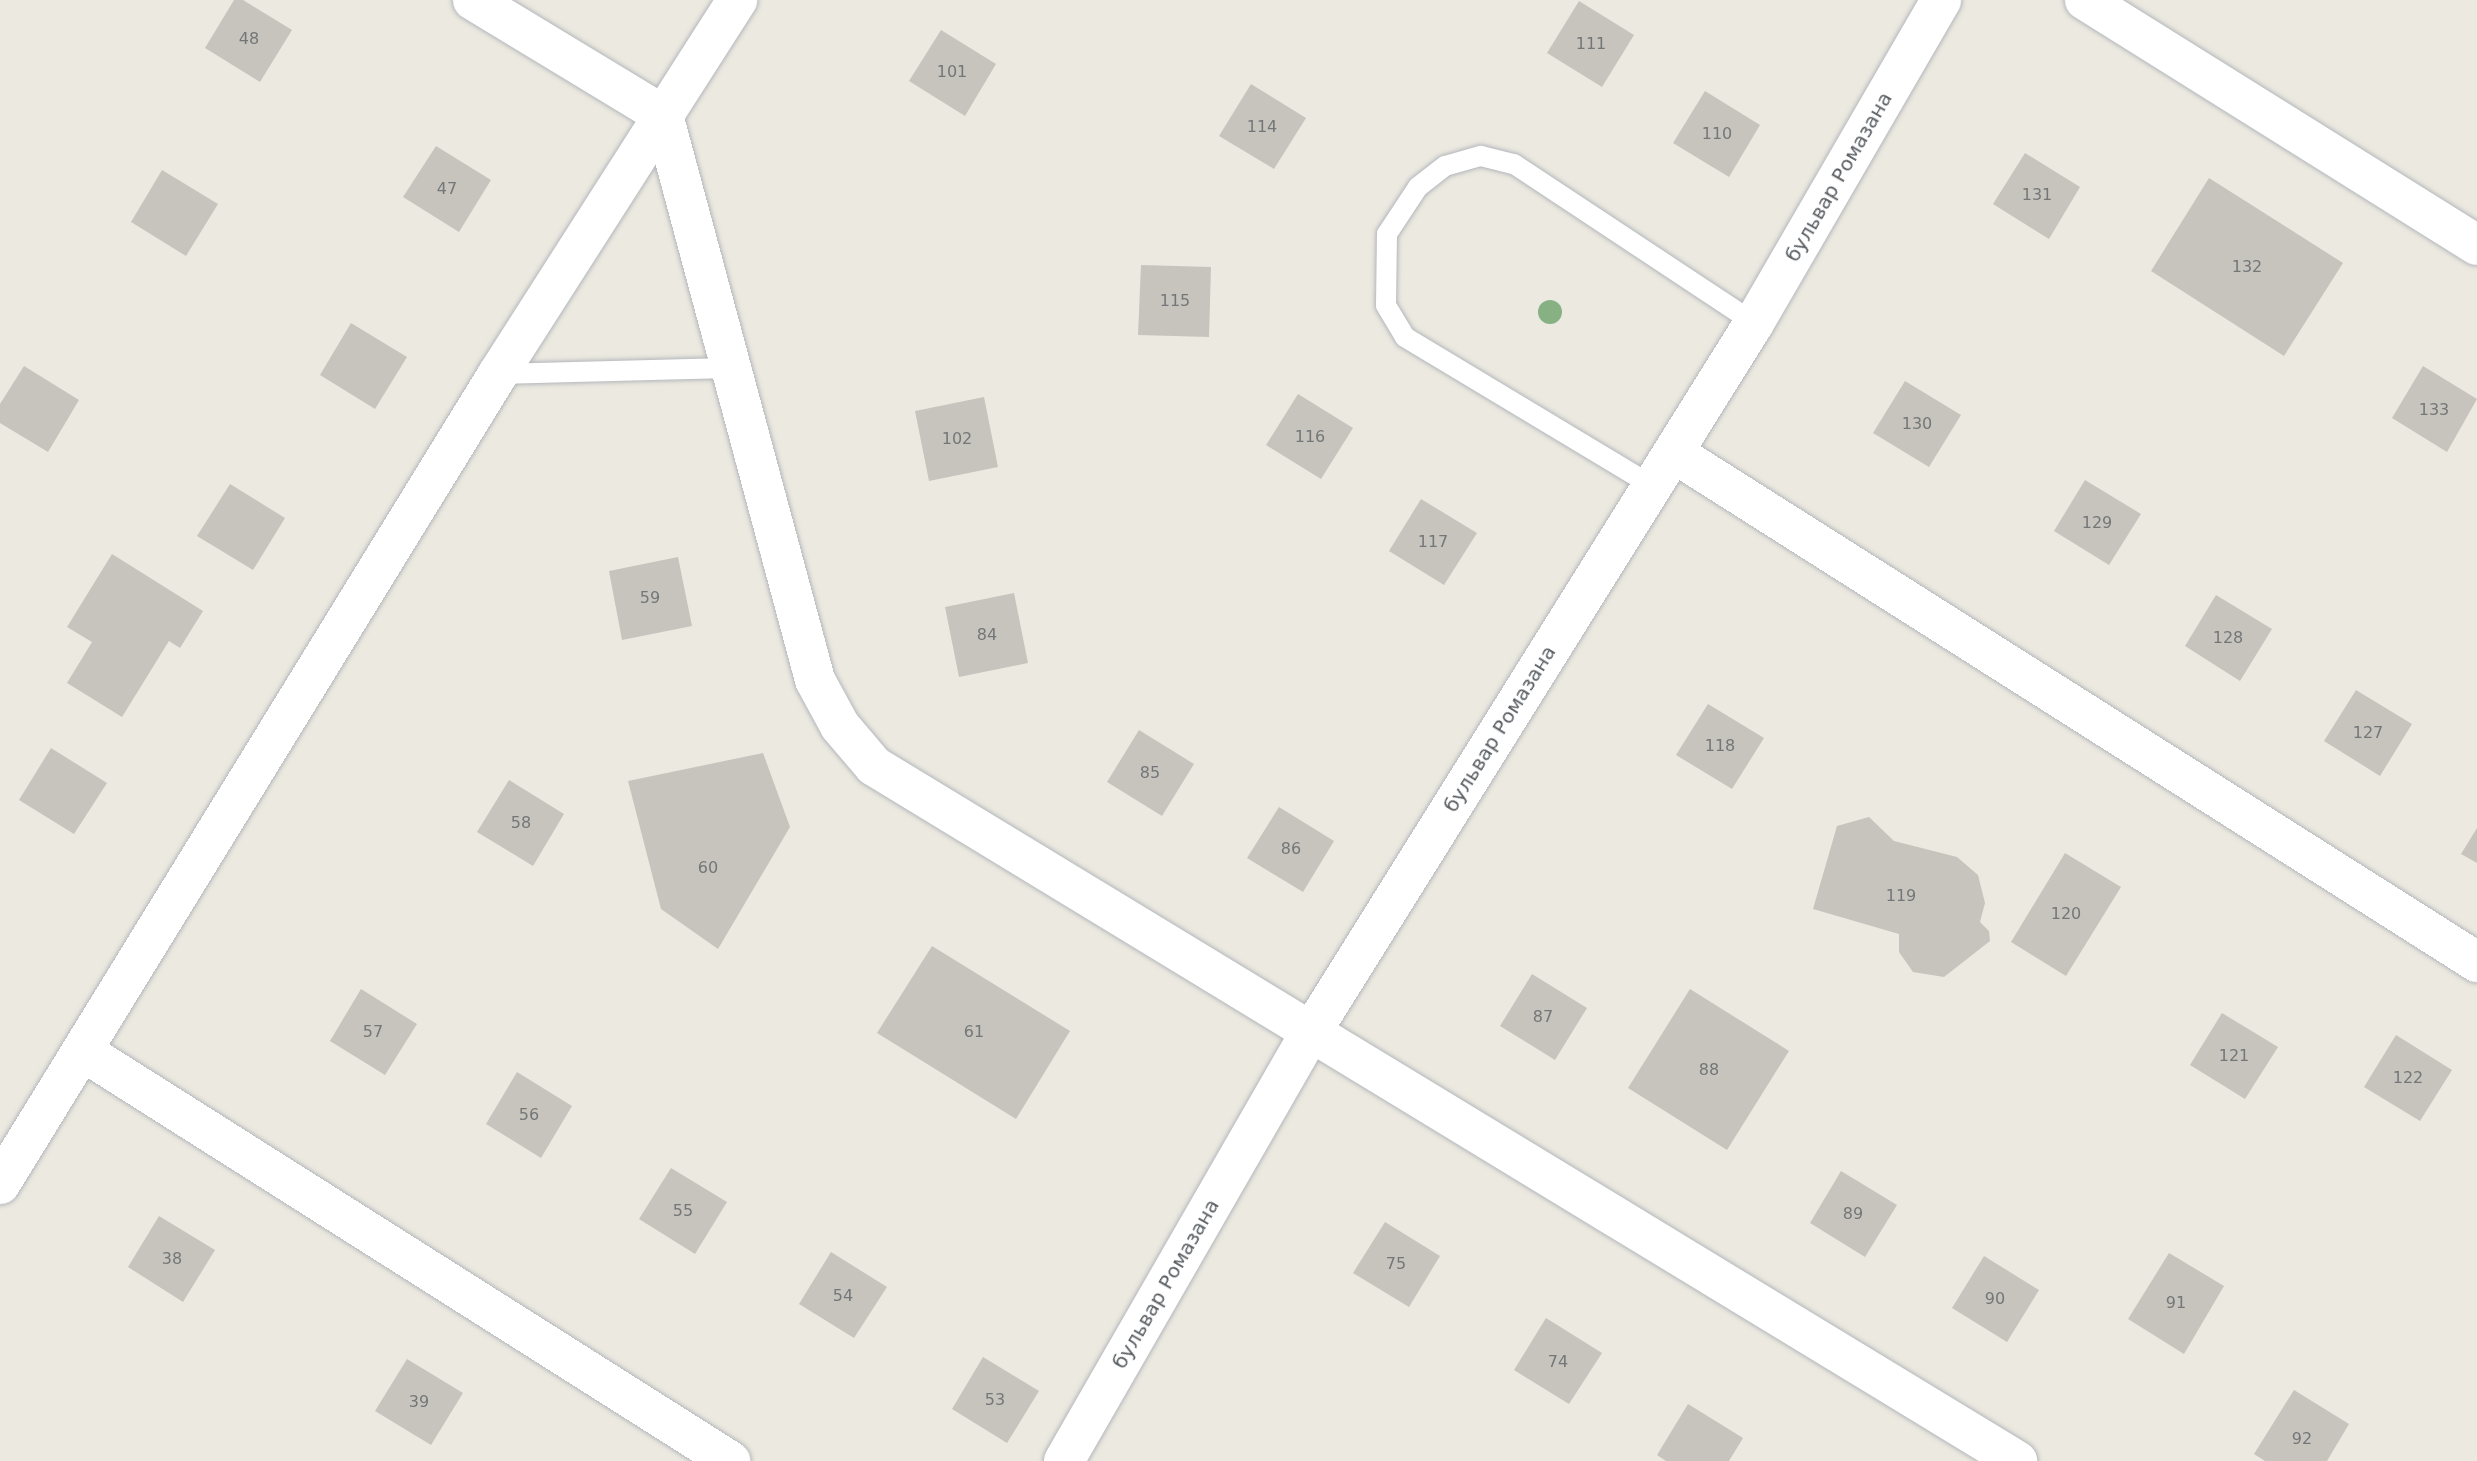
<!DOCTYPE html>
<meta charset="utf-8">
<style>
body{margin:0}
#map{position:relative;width:2477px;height:1461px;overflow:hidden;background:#ece9e0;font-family:"DejaVu Sans",sans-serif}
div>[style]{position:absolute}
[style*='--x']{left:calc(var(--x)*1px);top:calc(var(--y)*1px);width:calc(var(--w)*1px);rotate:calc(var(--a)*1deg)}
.building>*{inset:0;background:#c7c4be}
.roads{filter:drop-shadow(0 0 2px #b3b7bb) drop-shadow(0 0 2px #b3b7bb)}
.lane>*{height:20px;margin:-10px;padding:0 10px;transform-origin:10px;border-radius:10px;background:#fff}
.street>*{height:40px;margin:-20px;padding:0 20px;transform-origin:20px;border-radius:20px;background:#fff}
.trees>*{width:24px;height:24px;margin:-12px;border-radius:50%;background:#87b182}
span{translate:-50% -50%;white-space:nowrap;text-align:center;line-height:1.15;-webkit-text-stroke:6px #fff;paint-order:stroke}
.number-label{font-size:16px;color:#747778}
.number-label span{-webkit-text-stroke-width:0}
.street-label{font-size:20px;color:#595d61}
</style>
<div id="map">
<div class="building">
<i style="clip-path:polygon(234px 0,243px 0,292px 30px,260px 82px,205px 48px)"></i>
<i style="clip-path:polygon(1579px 1px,1634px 35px,1602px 87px,1547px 53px)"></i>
<i style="clip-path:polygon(941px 30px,996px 64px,965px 116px,909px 81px)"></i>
<i style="clip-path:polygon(1251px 84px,1306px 118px,1274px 169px,1219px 136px)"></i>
<i style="clip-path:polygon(1705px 91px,1760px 125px,1729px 177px,1673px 143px)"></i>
<i style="clip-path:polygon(436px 146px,491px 180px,459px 232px,403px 197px)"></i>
<i style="clip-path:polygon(2025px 153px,2080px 187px,2049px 239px,1993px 204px)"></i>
<i style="clip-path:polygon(162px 170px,218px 204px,186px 256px,131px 222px)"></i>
<i style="clip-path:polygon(2209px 178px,2343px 263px,2284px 356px,2151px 271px)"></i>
<i style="clip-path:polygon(1141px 265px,1211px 267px,1209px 337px,1138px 335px)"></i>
<i style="clip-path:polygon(351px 323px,407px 357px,375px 409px,320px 375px)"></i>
<i style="clip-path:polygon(24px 366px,79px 400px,48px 452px,0 423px,0 404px)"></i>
<i style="clip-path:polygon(2423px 366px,2477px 399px,2447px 452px,2392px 418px)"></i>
<i style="clip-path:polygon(1905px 381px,1961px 415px,1929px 467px,1873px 433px)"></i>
<i style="clip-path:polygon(1298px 394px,1353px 428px,1321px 479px,1266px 445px)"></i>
<i style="clip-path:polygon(984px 397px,998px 467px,929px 481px,915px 411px)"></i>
<i style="clip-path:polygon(2085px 480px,2141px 514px,2109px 565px,2054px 531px)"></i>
<i style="clip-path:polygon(230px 484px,285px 518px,253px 570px,197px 536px)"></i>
<i style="clip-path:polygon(1421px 499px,1477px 533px,1444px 585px,1389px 551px)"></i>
<i style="clip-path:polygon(112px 554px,203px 611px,180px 648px,169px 641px,122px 717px,67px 683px,92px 642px,67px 627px)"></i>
<i style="clip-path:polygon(678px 557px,692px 626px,622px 640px,609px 571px)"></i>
<i style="clip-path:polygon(1014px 593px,1028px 663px,959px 677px,945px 607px)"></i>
<i style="clip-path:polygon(2216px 595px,2272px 629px,2240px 681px,2185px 646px)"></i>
<i style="clip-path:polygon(2356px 690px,2412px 724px,2380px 776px,2324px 741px)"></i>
<i style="clip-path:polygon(1708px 704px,1764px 738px,1732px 789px,1676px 755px)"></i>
<i style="clip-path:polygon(1139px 730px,1194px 764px,1162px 816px,1107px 782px)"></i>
<i style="clip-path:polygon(51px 748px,107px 783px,74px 834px,19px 800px)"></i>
<i style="clip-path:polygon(763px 753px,790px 827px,718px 949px,661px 909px,628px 781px)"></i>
<i style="clip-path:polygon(509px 780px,564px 814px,533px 866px,477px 832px)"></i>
<i style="clip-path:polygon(1279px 807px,1334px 841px,1303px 892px,1247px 858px)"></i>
<i style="clip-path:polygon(1869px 817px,1894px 841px,1957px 857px,1978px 875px,1985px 903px,1980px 922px,1989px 931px,1990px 941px,1944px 977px,1913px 972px,1899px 952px,1899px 934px,1813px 909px,1837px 826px)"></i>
<i style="clip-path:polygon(2477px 828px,2477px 863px,2461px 854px)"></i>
<i style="clip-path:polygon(2065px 853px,2121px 887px,2066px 976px,2011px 942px)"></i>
<i style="clip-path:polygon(932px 946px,1070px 1031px,1016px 1119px,877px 1033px)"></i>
<i style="clip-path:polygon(1532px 974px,1587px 1008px,1555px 1060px,1500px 1026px)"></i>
<i style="clip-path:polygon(361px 989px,417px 1024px,385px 1075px,330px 1041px)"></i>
<i style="clip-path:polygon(1690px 989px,1789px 1051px,1727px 1150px,1628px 1088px)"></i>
<i style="clip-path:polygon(2222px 1013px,2278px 1047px,2245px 1099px,2190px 1065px)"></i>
<i style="clip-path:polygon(2396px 1035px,2452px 1070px,2420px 1121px,2364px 1087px)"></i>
<i style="clip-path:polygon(517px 1072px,572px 1106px,541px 1158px,486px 1124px)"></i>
<i style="clip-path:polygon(671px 1168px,727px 1202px,695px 1254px,639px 1219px)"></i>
<i style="clip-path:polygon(1841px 1171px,1897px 1205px,1865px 1257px,1810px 1223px)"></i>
<i style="clip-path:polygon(159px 1216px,215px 1250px,183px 1302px,128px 1267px)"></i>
<i style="clip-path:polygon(1385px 1222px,1440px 1256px,1409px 1307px,1353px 1273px)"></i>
<i style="clip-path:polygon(831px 1252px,887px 1287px,854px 1338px,799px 1304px)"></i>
<i style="clip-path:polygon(2169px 1253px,2224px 1286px,2184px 1354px,2128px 1319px)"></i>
<i style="clip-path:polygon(1984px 1256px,2039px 1290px,2007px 1342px,1952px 1308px)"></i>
<i style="clip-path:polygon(1546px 1318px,1602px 1353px,1569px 1404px,1514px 1370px)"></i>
<i style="clip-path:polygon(983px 1357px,1039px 1391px,1007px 1443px,952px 1409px)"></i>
<i style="clip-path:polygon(407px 1359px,463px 1393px,431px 1445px,375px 1411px)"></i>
<i style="clip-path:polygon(2294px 1390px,2349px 1424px,2327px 1461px,2265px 1461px,2254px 1454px)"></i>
<i style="clip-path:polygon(1688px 1404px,1743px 1438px,1729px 1461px,1666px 1461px,1657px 1455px)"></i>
</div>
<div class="roads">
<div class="lane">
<i style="--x:498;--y:374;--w:230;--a:-1.5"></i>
<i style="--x:1651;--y:485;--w:287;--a:-149"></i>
<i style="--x:1405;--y:337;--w:37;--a:-121"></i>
<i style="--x:1386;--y:305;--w:71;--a:-89.2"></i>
<i style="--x:1387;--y:234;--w:56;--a:-56.6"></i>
<i style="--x:1418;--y:187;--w:34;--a:-38"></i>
<i style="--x:1445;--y:166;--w:37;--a:-16"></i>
<i style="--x:1481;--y:156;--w:34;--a:14"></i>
<i style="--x:1514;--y:164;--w:288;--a:33.5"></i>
</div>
<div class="street">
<i style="--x:473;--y:0;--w:222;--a:31.2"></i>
<i style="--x:663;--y:115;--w:585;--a:74.94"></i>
<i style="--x:815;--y:680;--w:52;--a:61.5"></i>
<i style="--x:840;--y:726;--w:52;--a:49.6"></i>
<i style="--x:874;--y:766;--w:1338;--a:31.3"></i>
<i style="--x:2085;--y:0;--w:462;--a:32"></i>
<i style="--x:1674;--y:453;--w:951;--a:32.37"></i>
<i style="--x:84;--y:1052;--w:765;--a:32.34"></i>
<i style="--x:0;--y:1184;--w:951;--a:-58.42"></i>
<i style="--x:498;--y:374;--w:444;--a:-57.4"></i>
<i style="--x:1064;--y:1461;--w:493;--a:-60.1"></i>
<i style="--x:1310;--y:1034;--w:838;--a:-58.02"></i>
<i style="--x:1754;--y:323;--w:373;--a:-59.9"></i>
</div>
</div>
<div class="trees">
<i style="left:1550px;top:312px"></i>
</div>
<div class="number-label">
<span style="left:249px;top:39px">48</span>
<span style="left:1591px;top:44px">111</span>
<span style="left:952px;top:72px">101</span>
<span style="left:1262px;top:127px">114</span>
<span style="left:1717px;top:134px">110</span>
<span style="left:447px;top:189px">47</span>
<span style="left:2037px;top:195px">131</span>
<span style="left:2247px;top:267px">132</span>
<span style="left:1175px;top:301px">115</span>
<span style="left:2434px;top:410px">133</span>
<span style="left:1917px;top:424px">130</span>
<span style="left:1310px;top:437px">116</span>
<span style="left:957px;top:439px">102</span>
<span style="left:2097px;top:523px">129</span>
<span style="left:1433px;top:542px">117</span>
<span style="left:650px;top:598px">59</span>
<span style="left:987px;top:635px">84</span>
<span style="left:2228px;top:638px">128</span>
<span style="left:2368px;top:733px">127</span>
<span style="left:1720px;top:746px">118</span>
<span style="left:1150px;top:773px">85</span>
<span style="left:521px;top:823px">58</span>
<span style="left:1291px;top:849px">86</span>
<span style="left:708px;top:868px">60</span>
<span style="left:1901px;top:896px">119</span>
<span style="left:2066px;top:914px">120</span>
<span style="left:1543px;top:1017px">87</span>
<span style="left:373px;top:1032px">57</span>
<span style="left:974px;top:1032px">61</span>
<span style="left:2234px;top:1056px">121</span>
<span style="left:1709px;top:1070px">88</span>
<span style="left:2408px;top:1078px">122</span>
<span style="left:529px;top:1115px">56</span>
<span style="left:683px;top:1211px">55</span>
<span style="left:1853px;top:1214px">89</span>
<span style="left:172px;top:1259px">38</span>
<span style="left:1396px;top:1264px">75</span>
<span style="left:843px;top:1296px">54</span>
<span style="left:1995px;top:1299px">90</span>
<span style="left:2176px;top:1303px">91</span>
<span style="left:1558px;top:1362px">74</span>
<span style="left:995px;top:1400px">53</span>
<span style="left:419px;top:1402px">39</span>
<span style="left:2302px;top:1439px">92</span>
</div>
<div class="street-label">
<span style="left:1839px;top:177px;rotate:-60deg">бульвар Ромазана</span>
<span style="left:1500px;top:729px;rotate:-58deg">бульвар Ромазана</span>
<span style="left:1166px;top:1284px;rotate:-60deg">бульвар Ромазана</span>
</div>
</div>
